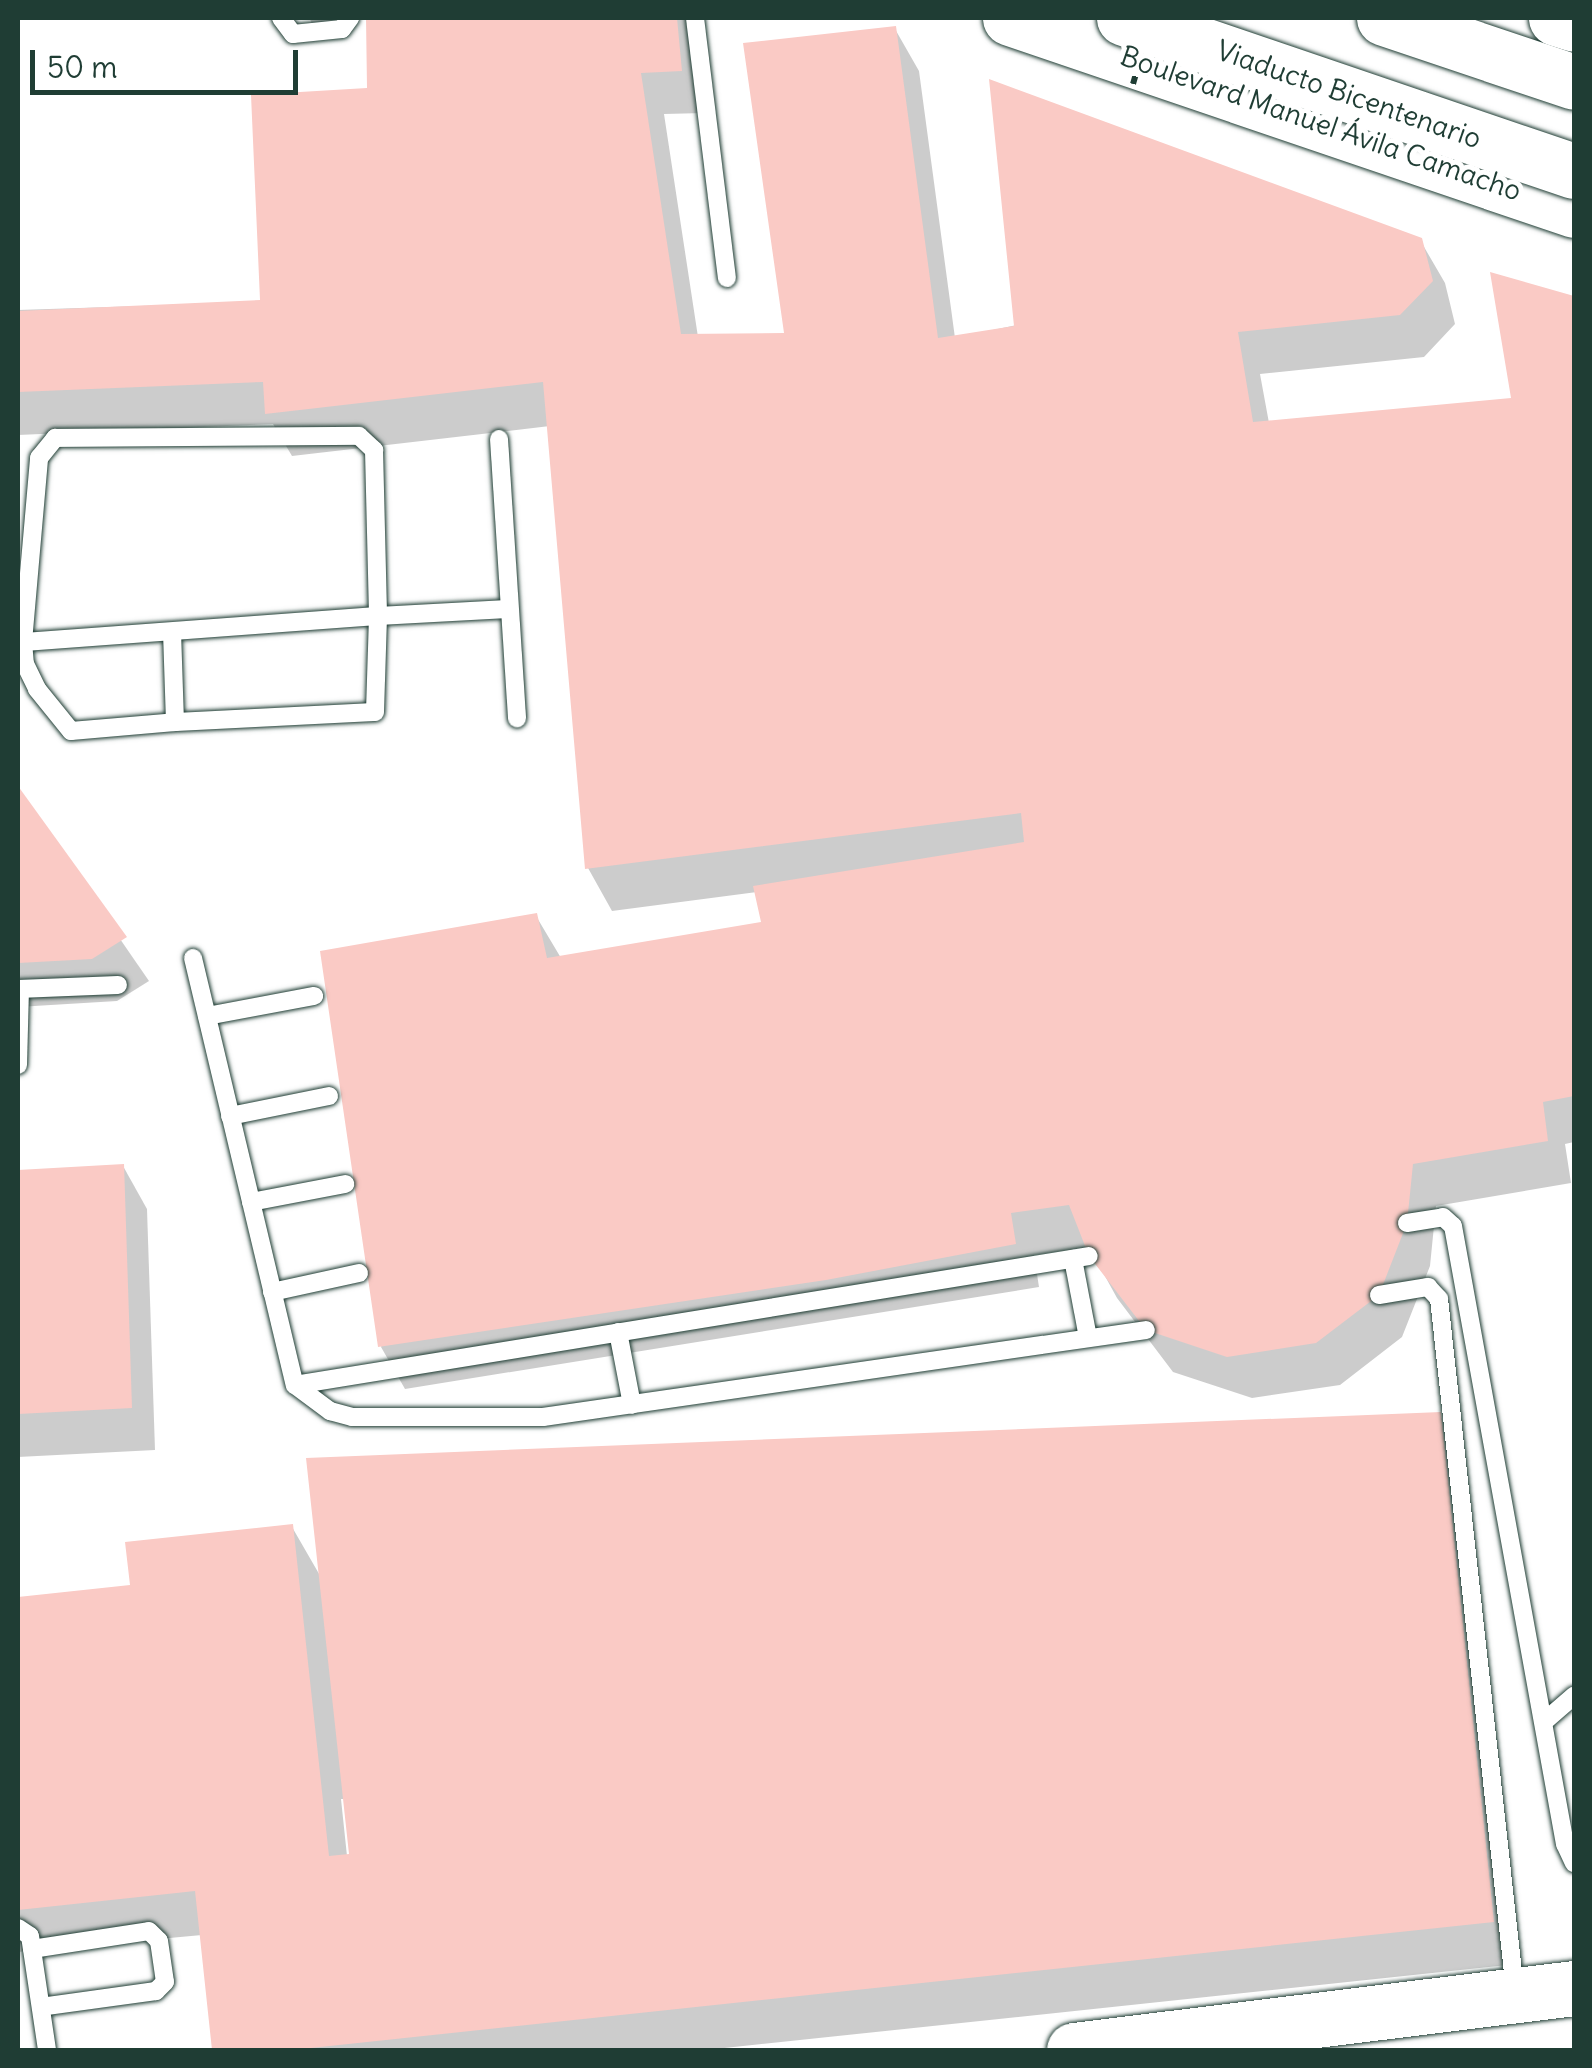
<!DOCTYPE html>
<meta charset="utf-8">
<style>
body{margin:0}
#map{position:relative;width:1592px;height:2068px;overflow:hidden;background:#fff;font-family:Delius,sans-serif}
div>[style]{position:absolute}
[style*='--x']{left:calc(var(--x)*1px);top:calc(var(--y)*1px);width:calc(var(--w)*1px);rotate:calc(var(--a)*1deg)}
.shadow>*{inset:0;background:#0003}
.building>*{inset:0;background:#facac5}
.roads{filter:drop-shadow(0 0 2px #1f3d34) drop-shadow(0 0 2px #1f3d34)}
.lane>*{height:18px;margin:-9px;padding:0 9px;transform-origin:9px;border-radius:9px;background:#fff}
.primary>*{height:55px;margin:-27.5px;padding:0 27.5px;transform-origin:27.5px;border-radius:27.5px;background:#fff}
.highway>*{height:55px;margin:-27.5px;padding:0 27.5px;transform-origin:27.5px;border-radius:27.5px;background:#fff}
.path-bridge>*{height:6px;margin-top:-3px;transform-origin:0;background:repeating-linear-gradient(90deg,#1f3d34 0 8px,transparent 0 16px)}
.bridges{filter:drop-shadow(0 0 2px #1f3d34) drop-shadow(0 0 2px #1f3d34)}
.highway-bridge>*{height:55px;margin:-27.5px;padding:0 27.5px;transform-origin:27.5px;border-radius:27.5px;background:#fff}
span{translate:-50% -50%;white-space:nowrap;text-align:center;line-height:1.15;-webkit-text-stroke:10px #fff;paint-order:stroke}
.street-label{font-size:28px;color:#1f3d34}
.frame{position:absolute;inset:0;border:20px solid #1f3d34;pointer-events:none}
.scale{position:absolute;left:30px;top:50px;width:268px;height:45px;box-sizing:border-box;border:5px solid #1f3d34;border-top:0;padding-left:12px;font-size:30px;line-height:35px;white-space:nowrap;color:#1f3d34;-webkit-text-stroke:8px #fff;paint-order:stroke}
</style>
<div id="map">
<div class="shadow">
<i style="clip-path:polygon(309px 18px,346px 18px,346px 27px,315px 28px)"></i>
<i style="clip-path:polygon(368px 18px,696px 18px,705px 113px,664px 114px,698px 337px,787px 336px,895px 29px,919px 71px,955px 338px,1420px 240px,1445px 283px,1455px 324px,1424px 357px,1260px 374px,1269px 423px,1513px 400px,1493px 276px,1574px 299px,1574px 1142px,1565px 1144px,1571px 1183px,1436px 1206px,1430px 1266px,1402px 1337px,1340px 1385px,1252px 1398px,1173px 1372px,1117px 1298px,1089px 1247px,1034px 1255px,1039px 1287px,405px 1389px,381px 1347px,536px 916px,561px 958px,764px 924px,757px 892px,612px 911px,588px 868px,550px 426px,292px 456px,273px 424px,18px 435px,18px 310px,263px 302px,370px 90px)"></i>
<i style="clip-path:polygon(18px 791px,149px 981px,117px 1001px,18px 1007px)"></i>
<i style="clip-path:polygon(123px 1166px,147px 1209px,155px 1450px,18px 1457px,18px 1173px)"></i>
<i style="clip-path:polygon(evenodd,1439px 1414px,1464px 1457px,1517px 1964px,706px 2050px,215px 2050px,202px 1935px,18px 1952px,18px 1600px,133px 1587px,292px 1527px,322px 1579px,1439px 1414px,341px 1799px,346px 1799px,352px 1856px,347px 1856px,341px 1799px)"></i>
</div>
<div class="building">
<i style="clip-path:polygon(366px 18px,677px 18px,682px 71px,641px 73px,681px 334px,784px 333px,743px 43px,896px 26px,938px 338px,1014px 326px,989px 79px,1422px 238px,1433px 281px,1400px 315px,1238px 332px,1253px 422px,1511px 398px,1490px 272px,1574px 296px,1574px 1096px,1543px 1102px,1548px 1141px,1413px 1164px,1407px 1223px,1379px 1295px,1316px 1343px,1227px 1357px,1146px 1330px,1089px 1256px,1069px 1205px,1011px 1213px,1016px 1244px,826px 1280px,378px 1347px,320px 951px,537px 913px,547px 958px,761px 922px,753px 886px,1024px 842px,1021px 813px,585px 869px,543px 382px,265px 414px,263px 382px,18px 392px,18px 311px,260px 300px,251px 95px,367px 88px)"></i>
<i style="clip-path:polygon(18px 786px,127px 937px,92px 959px,18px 963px)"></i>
<i style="clip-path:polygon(124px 1164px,132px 1408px,18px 1414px,18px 1170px)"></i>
<i style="clip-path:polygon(1441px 1412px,1494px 1922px,292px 2050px,212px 2050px,195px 1891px,18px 1910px,18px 1597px,130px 1585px,125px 1542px,293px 1524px,329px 1856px,349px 1854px,306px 1458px)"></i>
</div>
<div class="roads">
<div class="lane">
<i style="--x:281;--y:18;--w:20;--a:53"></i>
<i style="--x:293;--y:34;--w:49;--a:-5.8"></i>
<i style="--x:342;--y:29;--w:14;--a:-54"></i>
<i style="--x:695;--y:18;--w:262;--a:83"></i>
<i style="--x:359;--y:436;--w:21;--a:43"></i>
<i style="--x:374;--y:450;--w:166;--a:88.6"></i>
<i style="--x:378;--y:616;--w:356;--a:175.8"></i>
<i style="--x:23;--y:642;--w:185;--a:-85"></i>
<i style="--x:39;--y:458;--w:26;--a:-51"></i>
<i style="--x:55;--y:438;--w:304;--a:-0.4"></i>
<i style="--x:499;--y:439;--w:280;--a:86.3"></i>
<i style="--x:23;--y:642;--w:22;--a:85"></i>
<i style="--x:25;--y:664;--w:28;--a:64"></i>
<i style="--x:37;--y:689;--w:54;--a:51"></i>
<i style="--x:71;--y:731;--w:104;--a:-4.9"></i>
<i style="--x:175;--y:722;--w:89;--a:-91.9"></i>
<i style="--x:175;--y:722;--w:200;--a:-2.9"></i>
<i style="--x:375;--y:712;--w:96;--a:-88.2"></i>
<i style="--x:378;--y:616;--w:130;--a:-3.1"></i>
<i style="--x:193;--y:958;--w:439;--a:76.6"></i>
<i style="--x:295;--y:1385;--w:44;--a:36.6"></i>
<i style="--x:330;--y:1411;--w:23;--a:15"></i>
<i style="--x:352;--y:1417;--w:191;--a:0"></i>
<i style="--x:543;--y:1417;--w:609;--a:-8.21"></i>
<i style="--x:18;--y:989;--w:100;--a:-2.3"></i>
<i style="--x:207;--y:1016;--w:109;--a:-10.6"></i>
<i style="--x:18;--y:1065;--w:76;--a:-88.5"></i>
<i style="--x:230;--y:1116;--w:101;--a:-11.4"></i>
<i style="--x:251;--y:1202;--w:96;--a:-10.8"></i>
<i style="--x:1407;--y:1223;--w:36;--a:-9"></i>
<i style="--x:1443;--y:1217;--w:13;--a:42"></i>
<i style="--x:1453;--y:1226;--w:628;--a:79.73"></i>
<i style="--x:1565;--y:1844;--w:21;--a:65"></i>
<i style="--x:1073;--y:1259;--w:80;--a:79.2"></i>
<i style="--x:272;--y:1292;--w:89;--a:-12.3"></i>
<i style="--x:1379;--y:1295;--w:50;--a:-9.3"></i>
<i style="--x:1428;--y:1287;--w:16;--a:47"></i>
<i style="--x:1439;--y:1299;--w:696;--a:83.73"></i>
<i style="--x:618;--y:1332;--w:74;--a:79.1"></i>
<i style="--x:295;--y:1385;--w:804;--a:-9.23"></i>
<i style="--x:1546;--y:1720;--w:37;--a:-41"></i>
<i style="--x:18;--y:1928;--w:14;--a:34"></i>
<i style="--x:30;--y:1936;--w:115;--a:81.5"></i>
<i style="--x:32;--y:1949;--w:118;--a:-8.7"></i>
<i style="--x:149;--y:1931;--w:14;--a:45"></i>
<i style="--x:159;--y:1941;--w:41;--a:81.7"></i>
<i style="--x:165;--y:1982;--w:13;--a:135"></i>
<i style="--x:156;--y:1991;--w:116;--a:172.1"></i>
</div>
<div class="primary">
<i style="--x:1010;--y:18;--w:596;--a:18.8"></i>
<i style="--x:1074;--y:2050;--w:504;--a:-7.07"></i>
</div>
<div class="highway">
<i style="--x:1384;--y:18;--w:200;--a:18.6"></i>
<i style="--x:1556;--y:18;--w:19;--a:18"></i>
</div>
</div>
<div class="path-bridge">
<i style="--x:1133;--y:84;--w:19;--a:-74"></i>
</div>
<div class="bridges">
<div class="highway-bridge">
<i style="--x:1124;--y:18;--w:475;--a:18.8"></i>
</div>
</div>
<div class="street-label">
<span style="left:1349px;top:94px;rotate:19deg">Viaducto Bicentenario</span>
<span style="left:1321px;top:123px;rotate:19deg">Boulevard Manuel Ávila Camacho</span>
</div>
<div class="frame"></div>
<div class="scale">50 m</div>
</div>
